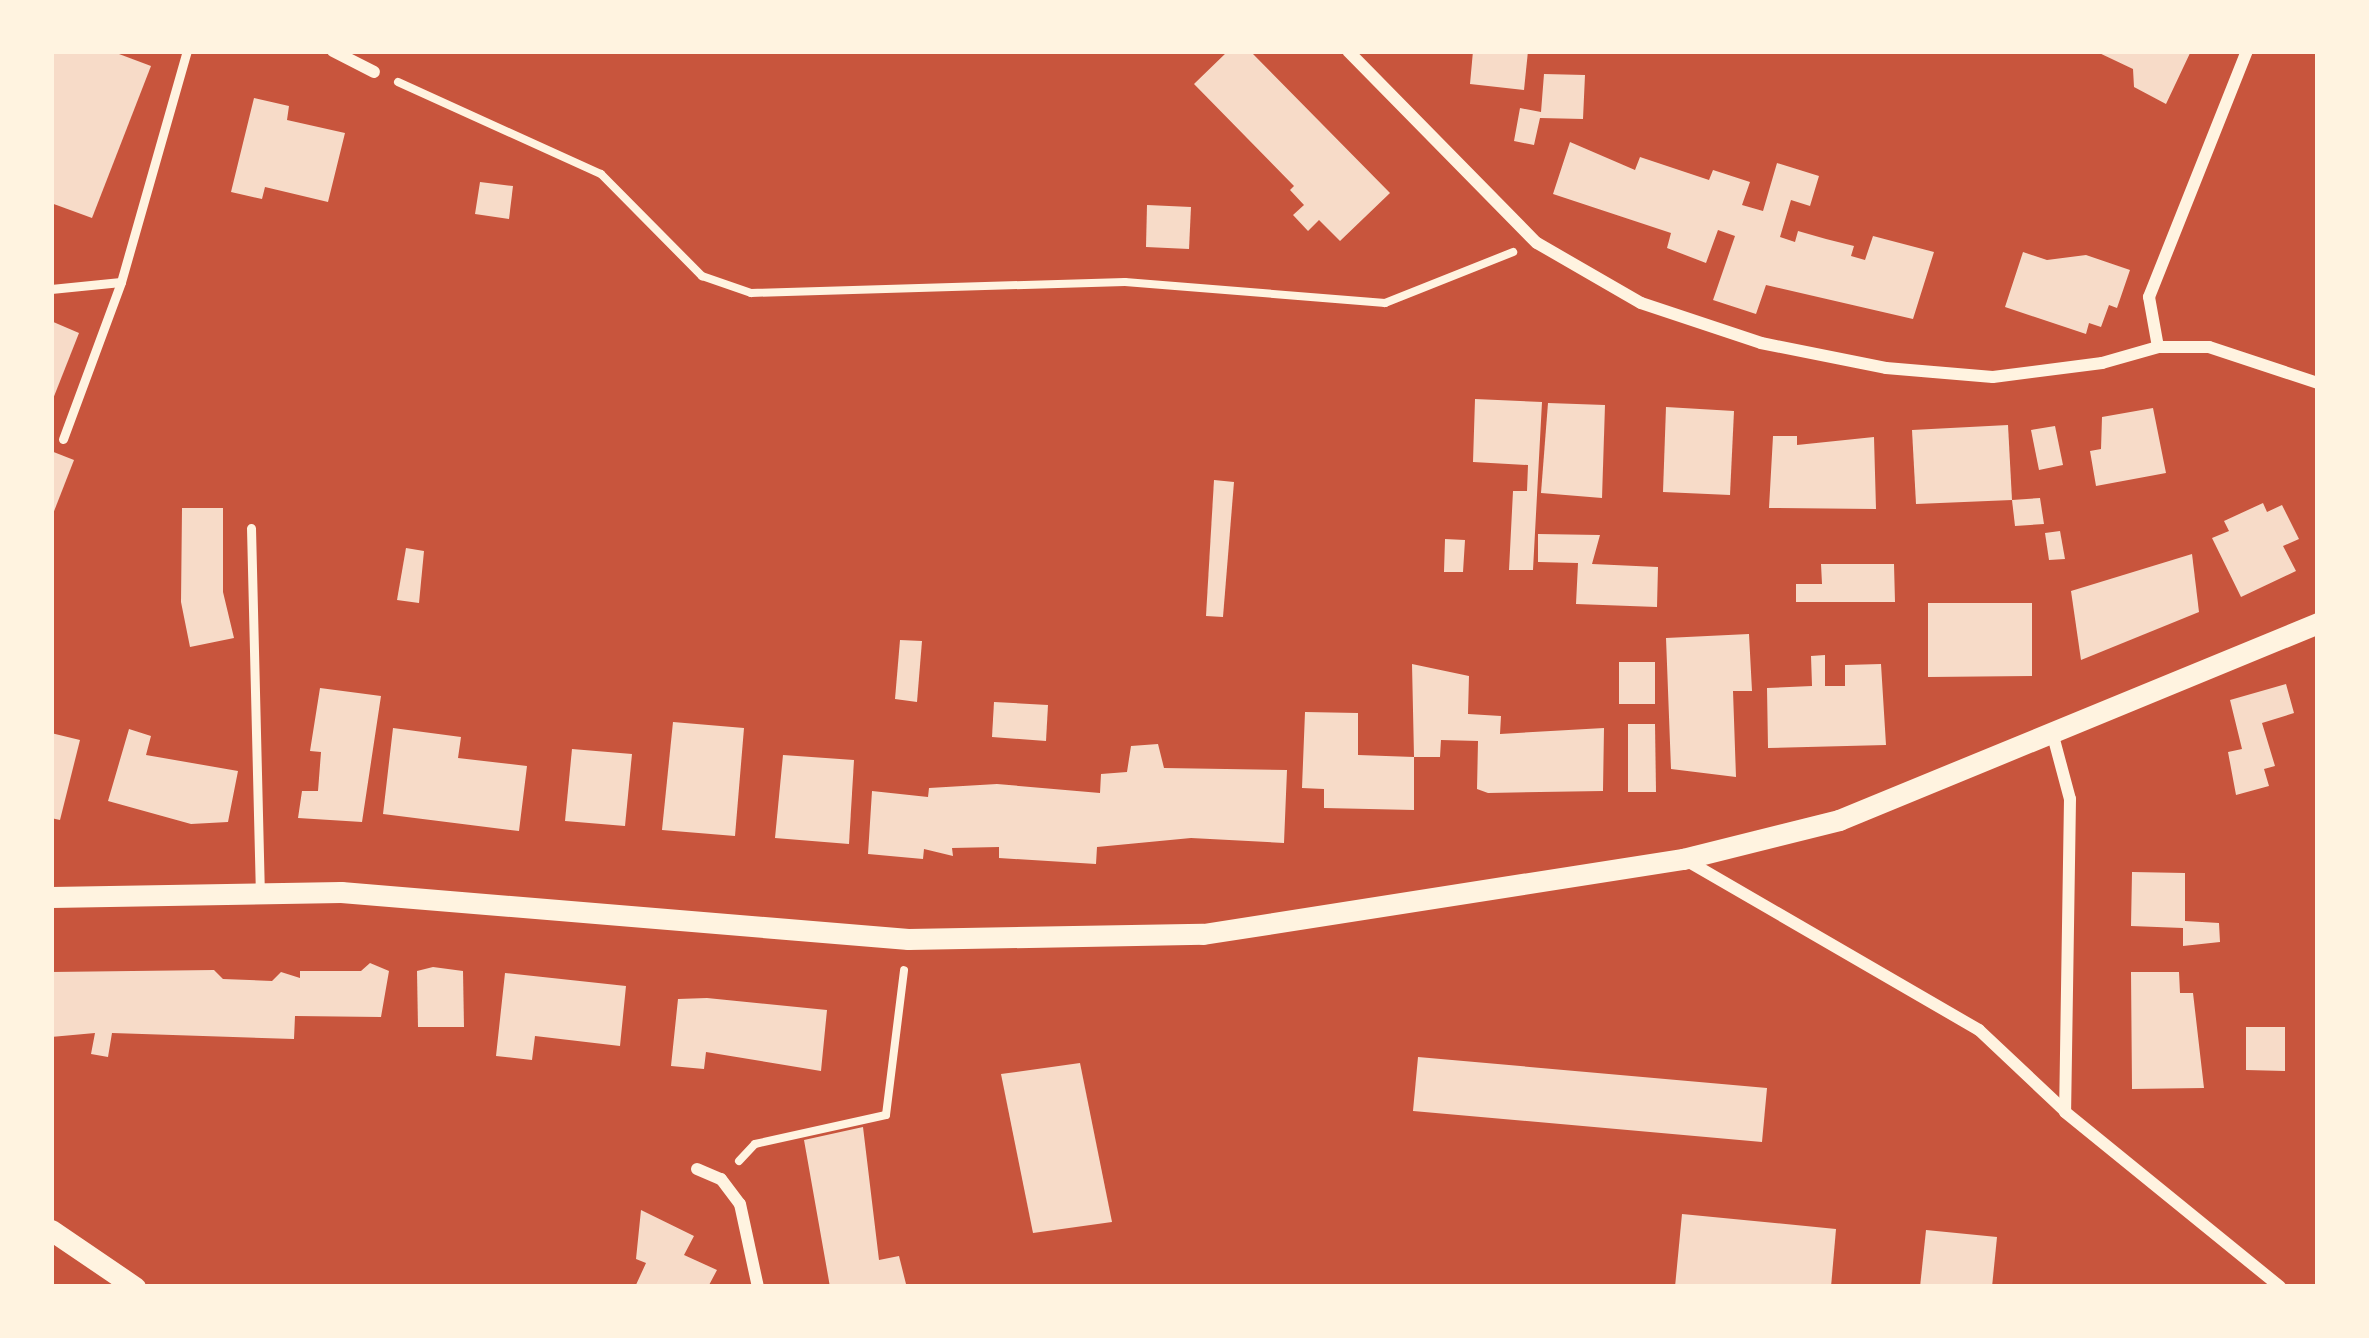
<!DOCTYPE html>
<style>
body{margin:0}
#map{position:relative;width:2369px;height:1338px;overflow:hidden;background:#c8553d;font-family:Montserrat,sans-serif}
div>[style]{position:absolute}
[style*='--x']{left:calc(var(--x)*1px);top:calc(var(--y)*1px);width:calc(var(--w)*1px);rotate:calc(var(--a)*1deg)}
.building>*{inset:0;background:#f7dbc8}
.path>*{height:8px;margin:-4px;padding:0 4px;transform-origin:4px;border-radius:4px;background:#fff3e0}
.service>*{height:9px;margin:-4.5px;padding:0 4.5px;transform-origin:4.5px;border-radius:4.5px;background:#fff3e0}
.minor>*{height:12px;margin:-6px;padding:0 6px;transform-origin:6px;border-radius:6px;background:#fff3e0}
.tertiary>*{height:21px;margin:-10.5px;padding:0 10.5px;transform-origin:10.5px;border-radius:10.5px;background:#fff3e0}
span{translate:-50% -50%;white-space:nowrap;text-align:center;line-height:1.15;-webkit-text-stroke:12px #fff3e0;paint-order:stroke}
.frame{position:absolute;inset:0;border:54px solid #fff3e0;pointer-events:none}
</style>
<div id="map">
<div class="building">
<i style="clip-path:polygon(51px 51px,111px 51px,151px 66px,92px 218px,51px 203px)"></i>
<i style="clip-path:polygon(1228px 51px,1253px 54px,1390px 193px,1340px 241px,1319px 220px,1308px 231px,1293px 215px,1304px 205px,1290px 190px,1294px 186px,1194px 84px)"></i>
<i style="clip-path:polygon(1473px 51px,1528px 51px,1524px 90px,1470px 84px)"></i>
<i style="clip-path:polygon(2095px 51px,2191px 51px,2166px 104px,2134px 87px,2133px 69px)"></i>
<i style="clip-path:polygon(1544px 74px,1585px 75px,1583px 119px,1540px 118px,1534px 145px,1514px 141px,1520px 108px,1541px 112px)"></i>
<i style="clip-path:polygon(254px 98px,289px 106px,287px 120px,345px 133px,328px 202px,265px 187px,262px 199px,231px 192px)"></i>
<i style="clip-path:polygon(1570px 142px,1635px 170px,1640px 157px,1709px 180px,1713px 170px,1750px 182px,1742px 205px,1763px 211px,1777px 163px,1819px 176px,1810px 206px,1791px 200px,1780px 237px,1795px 242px,1798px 231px,1826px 239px,1854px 246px,1851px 256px,1865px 260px,1873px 236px,1934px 252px,1913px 319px,1766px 285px,1756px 314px,1713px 300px,1735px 236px,1718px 230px,1706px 263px,1667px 248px,1671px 233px,1553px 194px)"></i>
<i style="clip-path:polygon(480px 182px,513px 186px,509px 219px,475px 214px)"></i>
<i style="clip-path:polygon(1147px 205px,1191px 207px,1189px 249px,1146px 247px)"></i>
<i style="clip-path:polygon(2023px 252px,2047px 260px,2086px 255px,2130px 270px,2117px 308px,2109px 305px,2101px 327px,2089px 323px,2086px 334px,2005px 307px)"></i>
<i style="clip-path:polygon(51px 321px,79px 333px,51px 404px)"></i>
<i style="clip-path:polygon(1475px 399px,1542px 402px,1533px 570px,1509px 570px,1513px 491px,1527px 491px,1528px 465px,1473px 462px)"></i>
<i style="clip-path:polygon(1548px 403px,1605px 405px,1602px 498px,1541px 493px)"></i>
<i style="clip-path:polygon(1666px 407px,1734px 411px,1730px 495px,1663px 492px)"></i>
<i style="clip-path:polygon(2153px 408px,2166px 473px,2096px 486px,2090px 451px,2101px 449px,2102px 417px)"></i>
<i style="clip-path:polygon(2008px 425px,2012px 500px,1916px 504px,1912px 430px)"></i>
<i style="clip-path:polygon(2055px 426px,2063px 465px,2039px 470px,2031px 430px)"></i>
<i style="clip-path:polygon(1773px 436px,1797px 436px,1797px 445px,1874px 437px,1876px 509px,1769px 508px)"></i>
<i style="clip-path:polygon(51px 451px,74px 460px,51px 519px)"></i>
<i style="clip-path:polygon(1214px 480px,1234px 482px,1223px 617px,1206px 616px)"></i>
<i style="clip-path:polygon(2040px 498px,2044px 524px,2015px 526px,2012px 500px)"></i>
<i style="clip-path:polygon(2263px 503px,2267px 512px,2282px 505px,2299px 539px,2283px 546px,2296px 571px,2241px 597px,2212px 538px,2229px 531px,2224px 521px)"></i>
<i style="clip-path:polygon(182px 508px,223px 508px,223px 592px,234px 638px,190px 647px,181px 602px)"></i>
<i style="clip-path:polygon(2060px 531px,2065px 559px,2049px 560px,2045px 533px)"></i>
<i style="clip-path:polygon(1538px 534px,1600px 535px,1592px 564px,1658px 567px,1657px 607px,1576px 604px,1578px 563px,1538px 562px)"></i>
<i style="clip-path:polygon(1445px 539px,1465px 540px,1463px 572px,1444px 572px)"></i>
<i style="clip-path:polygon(406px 548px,424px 551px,419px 603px,397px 600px)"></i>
<i style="clip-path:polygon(2192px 554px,2199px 612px,2081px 660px,2071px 591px)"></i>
<i style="clip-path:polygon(1821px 564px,1894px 564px,1895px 602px,1796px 602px,1796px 584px,1822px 584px)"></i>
<i style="clip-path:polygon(1928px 603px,2032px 603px,2032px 676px,1928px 677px)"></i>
<i style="clip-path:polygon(1749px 634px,1752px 691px,1733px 691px,1736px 777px,1671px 769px,1666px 638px)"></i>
<i style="clip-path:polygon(900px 640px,922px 641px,917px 702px,895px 699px)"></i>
<i style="clip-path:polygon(1825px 655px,1825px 686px,1845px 686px,1845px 665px,1881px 664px,1886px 745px,1768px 748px,1767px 688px,1812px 686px,1811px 656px)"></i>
<i style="clip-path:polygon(1619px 662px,1655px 662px,1655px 704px,1619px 704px)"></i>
<i style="clip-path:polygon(1412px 664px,1469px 676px,1468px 714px,1501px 716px,1500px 734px,1604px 728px,1603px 791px,1488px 793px,1477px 789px,1478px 741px,1441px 740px,1440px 757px,1414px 757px)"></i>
<i style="clip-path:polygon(2286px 684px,2294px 713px,2262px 723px,2275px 766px,2264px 769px,2269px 786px,2236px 795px,2228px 752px,2242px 749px,2230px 700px)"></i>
<i style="clip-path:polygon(320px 688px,381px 696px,362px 822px,298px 818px,302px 791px,318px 791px,321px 752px,310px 751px)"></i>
<i style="clip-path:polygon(994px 702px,1048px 705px,1046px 741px,992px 737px)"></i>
<i style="clip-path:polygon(1305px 712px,1358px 713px,1358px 755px,1414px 757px,1414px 810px,1324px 808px,1324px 789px,1302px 788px)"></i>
<i style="clip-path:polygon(673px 722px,744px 728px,735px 836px,662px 830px)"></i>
<i style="clip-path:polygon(1628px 724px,1655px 724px,1656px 792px,1628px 792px)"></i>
<i style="clip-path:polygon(393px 728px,461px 737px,458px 758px,527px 766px,519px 831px,383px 814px)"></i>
<i style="clip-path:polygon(129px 729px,151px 736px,146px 755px,238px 771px,228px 822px,191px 824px,108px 801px)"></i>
<i style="clip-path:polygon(51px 733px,80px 740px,60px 820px,51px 818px)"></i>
<i style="clip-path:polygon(1158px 744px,1164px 768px,1287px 770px,1284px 843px,1191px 838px,1097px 847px,1096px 864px,999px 858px,999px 847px,952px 848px,953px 856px,924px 849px,923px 859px,868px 854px,872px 791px,928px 797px,929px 788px,997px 784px,1100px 793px,1101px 774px,1127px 772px,1131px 746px)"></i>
<i style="clip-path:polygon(572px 749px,632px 754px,625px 826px,565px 821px)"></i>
<i style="clip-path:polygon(783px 755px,854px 760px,849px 844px,775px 838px)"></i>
<i style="clip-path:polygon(2132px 872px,2185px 873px,2185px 921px,2219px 923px,2220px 942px,2183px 946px,2183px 928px,2131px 926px)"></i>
<i style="clip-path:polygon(370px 963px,389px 971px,381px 1017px,295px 1016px,294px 1039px,112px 1033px,108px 1057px,91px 1054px,95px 1033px,51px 1037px,51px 972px,214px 970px,223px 979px,272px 981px,281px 972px,300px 978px,300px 971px,361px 971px)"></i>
<i style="clip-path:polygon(433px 967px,463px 971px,464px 1027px,418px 1027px,417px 971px)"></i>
<i style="clip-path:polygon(2131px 972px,2179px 972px,2180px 993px,2193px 993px,2204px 1088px,2132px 1089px)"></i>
<i style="clip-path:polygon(505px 973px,626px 986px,620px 1046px,535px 1036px,532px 1060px,496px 1056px)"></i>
<i style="clip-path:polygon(707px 998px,827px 1010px,821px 1071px,706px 1052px,704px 1069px,671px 1066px,678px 999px)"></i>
<i style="clip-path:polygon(2246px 1027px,2285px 1027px,2285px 1071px,2246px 1070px)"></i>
<i style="clip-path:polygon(1418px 1057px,1767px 1088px,1762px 1142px,1413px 1111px)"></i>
<i style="clip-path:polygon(1080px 1063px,1112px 1222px,1033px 1233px,1001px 1074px)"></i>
<i style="clip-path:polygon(863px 1127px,879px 1260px,899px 1256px,906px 1284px,830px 1287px,804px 1140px)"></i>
<i style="clip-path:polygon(641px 1210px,694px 1236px,684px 1255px,717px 1270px,708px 1287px,635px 1287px,646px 1263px,636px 1259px)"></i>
<i style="clip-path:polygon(1682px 1214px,1836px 1229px,1831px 1287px,1675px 1287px)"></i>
<i style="clip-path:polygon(1926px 1230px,1997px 1237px,1992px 1287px,1920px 1287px)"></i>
</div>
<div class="path">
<i style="--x:398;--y:82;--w:223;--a:24.4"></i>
<i style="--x:601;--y:174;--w:144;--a:45.3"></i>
<i style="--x:702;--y:276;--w:52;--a:19.1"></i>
<i style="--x:751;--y:293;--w:374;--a:-1.7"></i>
<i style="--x:1125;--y:282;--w:261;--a:4.6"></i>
<i style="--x:1385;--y:303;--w:138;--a:-21.7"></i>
<i style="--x:739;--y:1161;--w:23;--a:-47"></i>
<i style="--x:755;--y:1144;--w:134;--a:-12.5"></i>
<i style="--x:886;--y:1115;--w:146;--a:-82.9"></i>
</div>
<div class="service">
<i style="--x:51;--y:289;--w:70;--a:-5.7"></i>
<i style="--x:63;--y:439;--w:167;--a:-69.7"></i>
<i style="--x:121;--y:282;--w:240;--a:-74.1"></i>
<i style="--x:251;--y:528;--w:366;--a:88.6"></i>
</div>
<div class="minor">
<i style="--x:333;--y:51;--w:46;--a:27.1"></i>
<i style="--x:1348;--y:51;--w:269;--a:45.5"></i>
<i style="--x:1537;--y:243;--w:120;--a:30"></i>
<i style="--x:1641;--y:303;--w:126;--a:18.4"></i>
<i style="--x:1761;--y:343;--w:127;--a:11.3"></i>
<i style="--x:1886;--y:368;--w:107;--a:4.8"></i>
<i style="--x:1993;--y:377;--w:110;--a:-7.3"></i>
<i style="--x:2102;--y:363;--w:58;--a:-15.9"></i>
<i style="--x:2158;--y:347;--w:51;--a:0"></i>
<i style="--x:2209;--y:347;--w:115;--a:18.3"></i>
<i style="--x:2158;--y:347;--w:51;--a:-100.2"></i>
<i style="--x:2149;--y:297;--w:265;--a:-68.3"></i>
<i style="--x:2052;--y:732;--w:69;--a:75"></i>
<i style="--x:2070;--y:799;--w:313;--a:90.9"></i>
<i style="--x:2065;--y:1112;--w:277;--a:39.1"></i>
<i style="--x:1684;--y:859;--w:341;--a:30.1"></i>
<i style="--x:1979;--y:1030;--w:118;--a:43.3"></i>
<i style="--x:697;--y:1169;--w:26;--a:23"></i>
<i style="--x:721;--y:1179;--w:31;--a:53"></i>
<i style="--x:740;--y:1204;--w:85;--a:77.8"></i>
</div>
<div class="tertiary">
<i style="--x:51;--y:897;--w:290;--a:-1"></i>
<i style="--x:341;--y:892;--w:569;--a:4.74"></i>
<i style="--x:908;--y:939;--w:295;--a:-1"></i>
<i style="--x:1203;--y:934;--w:486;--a:-8.9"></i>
<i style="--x:1683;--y:859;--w:161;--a:-14"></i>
<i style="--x:1839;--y:820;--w:518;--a:-22.36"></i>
<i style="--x:51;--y:1230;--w:102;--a:34.2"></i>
</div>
<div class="frame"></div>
</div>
